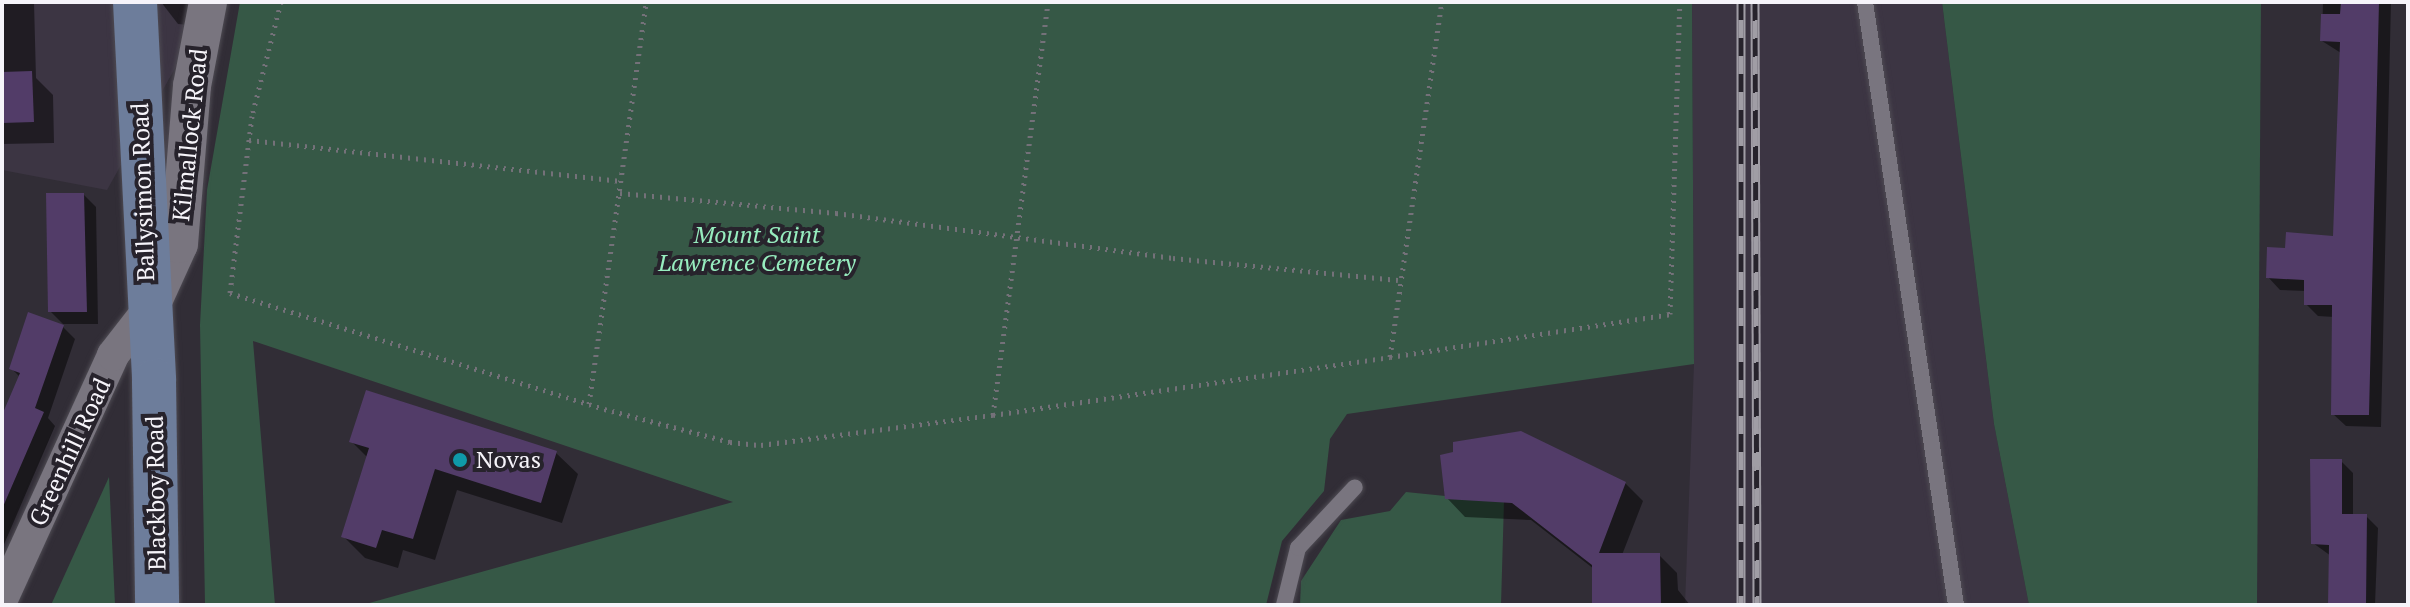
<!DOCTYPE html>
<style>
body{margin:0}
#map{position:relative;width:2410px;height:607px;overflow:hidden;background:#312d36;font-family:"PT Serif",serif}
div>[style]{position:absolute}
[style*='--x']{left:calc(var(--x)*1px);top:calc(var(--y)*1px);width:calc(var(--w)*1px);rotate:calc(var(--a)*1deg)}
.built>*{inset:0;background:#3c3543}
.green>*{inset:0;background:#365846}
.shadow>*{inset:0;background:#0007}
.building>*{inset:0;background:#523c68}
.path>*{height:5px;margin-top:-2.5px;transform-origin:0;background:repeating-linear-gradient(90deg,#747179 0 2px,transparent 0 8px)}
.roads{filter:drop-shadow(0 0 2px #4e4b53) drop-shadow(0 0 2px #4e4b53)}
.service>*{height:16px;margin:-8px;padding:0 8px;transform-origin:8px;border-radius:8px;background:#79757f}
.minor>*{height:32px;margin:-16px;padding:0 16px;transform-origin:16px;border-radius:16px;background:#79757f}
.tertiary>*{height:38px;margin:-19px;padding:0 19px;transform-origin:19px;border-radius:19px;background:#79757f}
.secondary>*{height:44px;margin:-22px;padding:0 22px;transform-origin:22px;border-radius:22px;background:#6d7d9b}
.rail>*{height:9px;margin-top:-4.5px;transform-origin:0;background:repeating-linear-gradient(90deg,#27232c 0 18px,#a09da5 0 36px);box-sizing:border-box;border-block:2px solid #a09da5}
.dots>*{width:22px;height:22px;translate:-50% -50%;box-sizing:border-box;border:4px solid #27232c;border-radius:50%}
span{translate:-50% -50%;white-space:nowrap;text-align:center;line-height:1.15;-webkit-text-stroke:8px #27232c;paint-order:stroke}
.street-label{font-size:24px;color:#f6f4fa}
.park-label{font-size:24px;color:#97edbf;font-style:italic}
.poi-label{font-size:24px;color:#f6f4fa}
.left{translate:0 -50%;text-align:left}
.frame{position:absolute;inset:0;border:4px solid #f6f4fa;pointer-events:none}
</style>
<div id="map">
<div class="built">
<i style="clip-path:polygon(2px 2px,200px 2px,184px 52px,107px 190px,2px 170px)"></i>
<i style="clip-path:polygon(1692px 2px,1942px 2px,1994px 424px,2029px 605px,1685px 605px,1694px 364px)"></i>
</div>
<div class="green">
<i style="clip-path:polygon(240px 2px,1692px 2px,1694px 364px,1347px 414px,1330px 439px,1324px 491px,1282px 541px,1266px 605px,362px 605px,733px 502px,253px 341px,275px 605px,205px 605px,200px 325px,207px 190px)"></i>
<i style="clip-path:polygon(1942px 2px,2261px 2px,2257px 605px,2029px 605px,1994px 424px)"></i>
<i style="clip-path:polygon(109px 477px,115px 605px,51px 605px)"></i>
<i style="clip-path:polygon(1406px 492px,1504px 502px,1501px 605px,1300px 605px,1301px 581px,1341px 520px,1390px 511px)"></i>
</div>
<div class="shadow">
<i style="clip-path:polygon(2px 2px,34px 2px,36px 78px,53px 95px,54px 143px,2px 144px)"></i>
<i style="clip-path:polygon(161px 2px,201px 2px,199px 26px,178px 24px)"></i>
<i style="clip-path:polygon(2323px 2px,2391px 2px,2381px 427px,2346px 426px,2333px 414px,2334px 317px,2318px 316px,2306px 304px,2306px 291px,2280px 290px,2268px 277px,2286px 250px,2335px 238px,2341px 53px,2322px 41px)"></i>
<i style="clip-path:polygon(84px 195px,96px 207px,98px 324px,63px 324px,50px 311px)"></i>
<i style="clip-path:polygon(63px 327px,75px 339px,48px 418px,55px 426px,2px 549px,2px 420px,21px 378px,11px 368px)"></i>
<i style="clip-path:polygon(351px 441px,556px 453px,578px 474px,562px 523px,457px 490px,435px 560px,403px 550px,398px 568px,365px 558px,343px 536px,368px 458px)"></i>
<i style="clip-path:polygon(2341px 461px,2353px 473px,2353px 516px,2366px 516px,2378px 528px,2375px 605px,2330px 605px,2331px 556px,2313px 543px)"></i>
<i style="clip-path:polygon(1625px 483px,1643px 501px,1622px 555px,1659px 555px,1677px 573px,1678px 590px,1690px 605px,1594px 605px,1594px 569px,1531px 520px,1465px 517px,1447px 498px)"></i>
</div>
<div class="building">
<i style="clip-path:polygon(2341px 2px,2379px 2px,2369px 415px,2331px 415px,2332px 305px,2304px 305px,2304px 280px,2266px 278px,2267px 247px,2285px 248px,2286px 232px,2333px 236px,2340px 42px,2320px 41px,2321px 14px,2340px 14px)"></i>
<i style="clip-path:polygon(32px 71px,34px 122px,2px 123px,2px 72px)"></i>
<i style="clip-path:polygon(46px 193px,84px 193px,87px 312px,48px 312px)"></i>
<i style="clip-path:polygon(28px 312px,64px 325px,35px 408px,44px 412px,2px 509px,2px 415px,20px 373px,9px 369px)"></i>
<i style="clip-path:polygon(366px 390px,557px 451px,541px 503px,435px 469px,413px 539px,382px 530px,376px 548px,341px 537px,369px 448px,349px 442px)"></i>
<i style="clip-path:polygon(1521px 431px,1626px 482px,1599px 553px,1660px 553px,1661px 605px,1592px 605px,1592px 565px,1512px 503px,1445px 499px,1440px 455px,1453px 452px,1453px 442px)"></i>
<i style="clip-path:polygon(2310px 459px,2342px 459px,2342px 514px,2367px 514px,2366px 605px,2328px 605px,2329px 545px,2311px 544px)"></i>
</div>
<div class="path">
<i style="--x:281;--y:2;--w:118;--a:104.3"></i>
<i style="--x:252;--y:116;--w:178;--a:97.1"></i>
<i style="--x:230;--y:293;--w:400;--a:17.2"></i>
<i style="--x:612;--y:411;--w:122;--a:14.7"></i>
<i style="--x:730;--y:442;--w:31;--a:6"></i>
<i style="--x:761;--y:445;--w:234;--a:-7.4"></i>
<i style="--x:993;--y:415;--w:417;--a:-82.4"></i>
<i style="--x:249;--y:140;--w:374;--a:6.3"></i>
<i style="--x:620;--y:193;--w:217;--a:5.3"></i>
<i style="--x:836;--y:213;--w:340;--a:7.6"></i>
<i style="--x:1173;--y:258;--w:226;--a:5.6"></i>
<i style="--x:1390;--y:357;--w:283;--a:-8.7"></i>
<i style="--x:1670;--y:314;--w:312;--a:-88.2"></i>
<i style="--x:589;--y:404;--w:406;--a:-81.9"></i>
<i style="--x:993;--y:415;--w:401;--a:-8.3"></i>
<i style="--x:1390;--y:357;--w:359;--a:-81.7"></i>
</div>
<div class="roads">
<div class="service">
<i style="--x:1865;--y:2;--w:610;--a:81.42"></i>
<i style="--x:1284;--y:605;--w:59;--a:-76.2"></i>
<i style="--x:1298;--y:548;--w:83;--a:-46.9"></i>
</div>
<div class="minor">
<i style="--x:2;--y:599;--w:268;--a:-65.5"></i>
<i style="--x:113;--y:355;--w:57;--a:-52.1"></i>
</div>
<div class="tertiary">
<i style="--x:149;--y:310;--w:72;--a:-65.6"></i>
<i style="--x:179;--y:244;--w:159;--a:-85.3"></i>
<i style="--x:192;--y:86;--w:86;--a:-79.2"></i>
</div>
<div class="secondary">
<i style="--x:135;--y:2;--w:379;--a:87.1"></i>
<i style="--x:154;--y:381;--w:224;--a:89.2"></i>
</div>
</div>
<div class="rail">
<i style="--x:1741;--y:2;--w:603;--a:90"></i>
<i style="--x:1755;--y:2;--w:603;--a:89.81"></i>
</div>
<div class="dots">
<i style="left:460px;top:460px;background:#0f9aa8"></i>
</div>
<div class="street-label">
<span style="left:190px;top:135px;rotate:-84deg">Kilmallock Road</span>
<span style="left:143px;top:192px;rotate:-92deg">Ballysimon Road</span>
<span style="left:70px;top:452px;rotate:-65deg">Greenhill Road</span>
<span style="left:156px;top:493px;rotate:-91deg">Blackboy Road</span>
</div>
<div class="park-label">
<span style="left:757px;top:249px">Mount Saint<br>Lawrence Cemetery</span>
</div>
<div class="poi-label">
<span class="left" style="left:476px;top:460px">Novas</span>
</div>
<div class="frame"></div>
</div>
